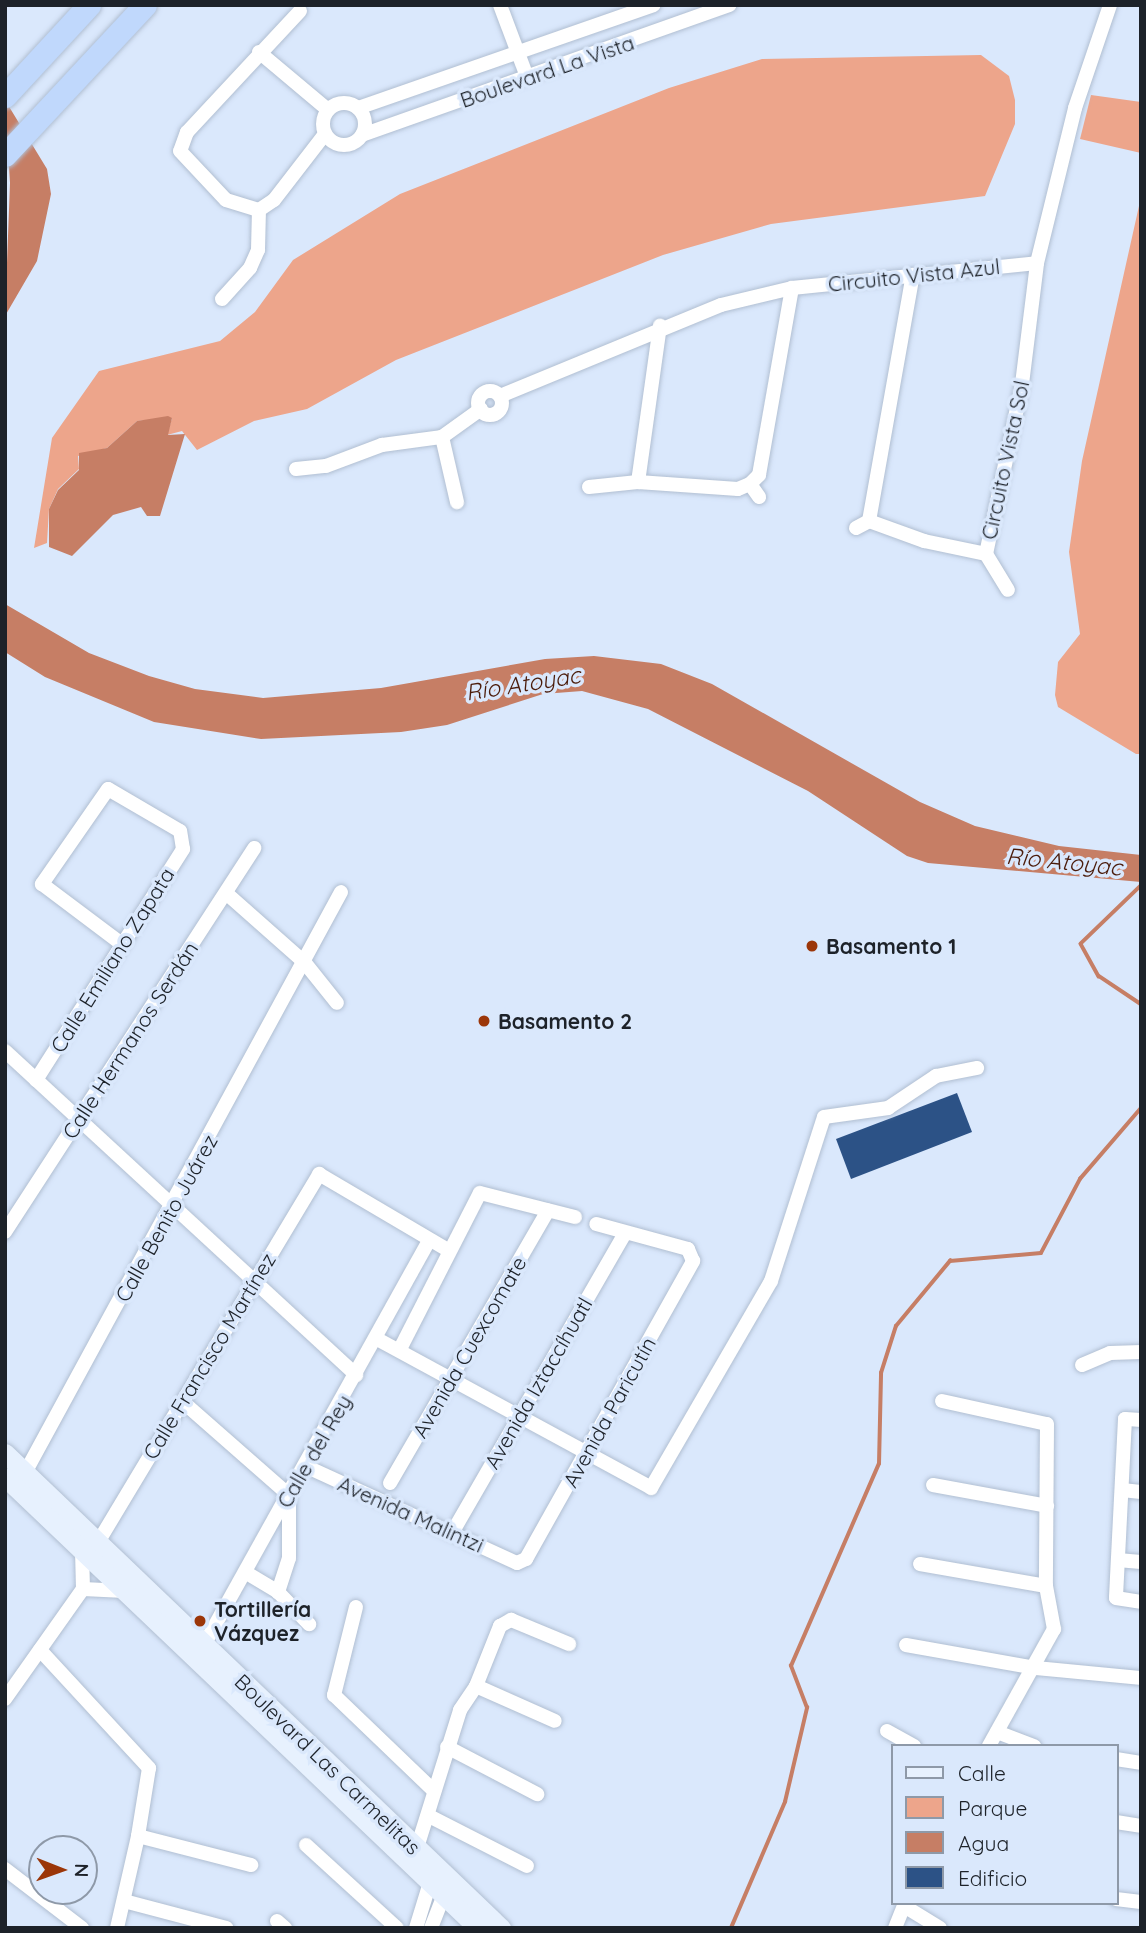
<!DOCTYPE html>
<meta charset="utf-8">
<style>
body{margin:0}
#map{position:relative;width:1146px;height:1933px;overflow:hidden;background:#dae8fc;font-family:Quicksand,sans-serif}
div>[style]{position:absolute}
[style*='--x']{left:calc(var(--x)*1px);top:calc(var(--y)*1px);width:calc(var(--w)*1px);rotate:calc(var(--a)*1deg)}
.green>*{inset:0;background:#eda58b}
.water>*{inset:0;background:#c67e65}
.stream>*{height:3.5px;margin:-1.75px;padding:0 1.75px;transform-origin:1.75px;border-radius:1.75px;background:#c67e65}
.building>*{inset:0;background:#2c5286}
.roads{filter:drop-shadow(0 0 2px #b1bfd2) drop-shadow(0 0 2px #b1bfd2)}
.minor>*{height:14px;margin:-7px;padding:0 7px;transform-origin:7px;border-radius:7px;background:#fff}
.minor>.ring{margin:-7px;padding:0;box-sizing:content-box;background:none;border:14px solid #fff;border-radius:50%}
.secondary>*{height:19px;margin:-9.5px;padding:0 9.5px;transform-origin:9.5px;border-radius:9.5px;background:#e7f1fe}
.trunk>*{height:23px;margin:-11.5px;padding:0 11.5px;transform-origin:11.5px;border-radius:11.5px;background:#c0d8fc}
.dots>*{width:19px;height:19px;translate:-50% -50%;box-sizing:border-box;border:4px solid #dae8fc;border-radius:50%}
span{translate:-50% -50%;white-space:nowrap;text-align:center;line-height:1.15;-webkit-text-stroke:7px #dae8fc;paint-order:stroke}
.street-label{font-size:21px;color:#1d2229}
.poi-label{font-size:21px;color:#1d2229;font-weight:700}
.left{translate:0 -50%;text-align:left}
.water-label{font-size:23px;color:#4b1c0b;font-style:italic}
.frame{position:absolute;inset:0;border:7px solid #1d2229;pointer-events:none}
.legend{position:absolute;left:891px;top:1744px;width:228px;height:161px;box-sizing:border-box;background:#dae8fc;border:2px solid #8e99a8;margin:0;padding:9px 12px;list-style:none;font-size:21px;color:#1d2229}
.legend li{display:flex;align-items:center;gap:14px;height:35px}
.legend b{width:35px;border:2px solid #8e99a8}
.north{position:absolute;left:28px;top:1835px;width:70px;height:70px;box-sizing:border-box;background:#dae8fc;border:2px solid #8e99a8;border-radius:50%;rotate:91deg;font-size:19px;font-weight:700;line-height:28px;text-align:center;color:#1d2229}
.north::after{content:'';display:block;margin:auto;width:24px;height:32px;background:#9b3609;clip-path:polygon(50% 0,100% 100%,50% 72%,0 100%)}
</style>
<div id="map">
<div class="green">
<i style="clip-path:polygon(981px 55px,1009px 76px,1015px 100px,1015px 124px,985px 196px,771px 224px,663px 255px,396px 360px,307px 409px,254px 421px,197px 450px,182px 431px,167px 435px,172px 418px,137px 421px,107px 448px,78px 456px,79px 469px,58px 489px,49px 509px,47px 543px,34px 548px,52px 438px,99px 371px,220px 341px,255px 312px,293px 260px,400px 194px,669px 88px,762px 59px)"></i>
<i style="clip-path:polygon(1091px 95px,1141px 102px,1141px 153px,1080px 139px)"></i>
<i style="clip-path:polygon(1141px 197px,1141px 754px,1136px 754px,1058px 707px,1055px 695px,1058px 662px,1080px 634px,1069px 552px,1082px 461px)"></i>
</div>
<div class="water">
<i style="clip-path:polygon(5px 100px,47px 169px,51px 194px,37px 261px,5px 316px,10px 183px)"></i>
<i style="clip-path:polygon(168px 416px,172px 418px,168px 435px,185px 434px,160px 516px,147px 516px,141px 507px,113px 515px,72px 556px,49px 547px,49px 509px,58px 490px,79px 470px,79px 453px,107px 448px,137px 421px)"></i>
<i style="clip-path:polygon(5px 604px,89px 653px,149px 676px,195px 689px,263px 698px,381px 688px,545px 659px,594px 656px,661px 664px,712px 684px,920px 802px,975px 826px,1059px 846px,1141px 855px,1141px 882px,928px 863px,907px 856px,808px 791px,648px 709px,582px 691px,543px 694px,447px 725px,401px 732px,261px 739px,154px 722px,45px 677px,5px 652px)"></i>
</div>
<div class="stream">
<i style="--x:1141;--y:886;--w:83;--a:136"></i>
<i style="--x:1081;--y:944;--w:37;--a:61"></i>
<i style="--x:1099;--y:976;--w:50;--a:33.7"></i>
<i style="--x:731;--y:1928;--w:137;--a:-66.8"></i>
<i style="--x:785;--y:1802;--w:97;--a:-76.8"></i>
<i style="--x:807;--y:1708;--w:45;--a:-110.9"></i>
<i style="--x:791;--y:1666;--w:220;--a:-66.5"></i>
<i style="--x:879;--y:1464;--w:91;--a:-88.7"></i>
<i style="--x:881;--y:1373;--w:49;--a:-72.3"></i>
<i style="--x:896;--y:1326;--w:85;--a:-50.3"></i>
<i style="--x:950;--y:1261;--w:91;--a:-5"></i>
<i style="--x:1041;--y:1253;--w:84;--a:-62.2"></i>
<i style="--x:1080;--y:1179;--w:94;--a:-49.3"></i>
</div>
<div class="building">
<i style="clip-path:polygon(957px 1093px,972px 1132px,851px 1179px,836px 1139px)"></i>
</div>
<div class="roads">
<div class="minor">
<i style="--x:500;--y:5;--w:77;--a:69.4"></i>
<i style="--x:300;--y:11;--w:166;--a:133"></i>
<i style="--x:187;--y:132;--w:20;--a:110"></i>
<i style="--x:180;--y:151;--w:67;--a:46.8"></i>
<i style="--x:226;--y:200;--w:34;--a:17"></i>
<i style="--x:259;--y:210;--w:18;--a:-34"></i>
<i style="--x:274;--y:200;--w:83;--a:-52.3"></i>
<i style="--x:259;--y:52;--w:90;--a:40"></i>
<i class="ring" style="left:323px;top:103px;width:28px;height:28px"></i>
<i style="--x:358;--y:108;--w:313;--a:-19.2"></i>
<i style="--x:362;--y:135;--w:390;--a:-19.5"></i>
<i style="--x:222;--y:299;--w:42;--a:-47.9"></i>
<i style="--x:250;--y:268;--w:20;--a:-66"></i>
<i style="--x:258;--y:250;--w:40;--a:-88.6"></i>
<i class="ring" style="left:478px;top:391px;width:10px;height:10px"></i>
<i style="--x:500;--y:396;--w:239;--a:-22.4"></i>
<i style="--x:721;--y:305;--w:73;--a:-13.5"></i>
<i style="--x:792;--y:288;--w:246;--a:-5.8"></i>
<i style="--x:442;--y:437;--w:67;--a:77"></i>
<i style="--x:296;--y:469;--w:30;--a:-6"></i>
<i style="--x:326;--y:466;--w:60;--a:-20.6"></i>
<i style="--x:382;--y:445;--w:61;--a:-7.6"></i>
<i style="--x:442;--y:437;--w:48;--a:-35.7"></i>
<i style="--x:638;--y:482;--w:158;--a:-82"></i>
<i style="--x:750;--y:484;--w:16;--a:55"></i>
<i style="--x:589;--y:487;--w:49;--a:-5.8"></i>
<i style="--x:638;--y:482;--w:100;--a:4"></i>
<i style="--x:738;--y:489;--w:13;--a:-23"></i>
<i style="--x:750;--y:484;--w:13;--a:-45"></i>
<i style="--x:759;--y:475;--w:190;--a:-80"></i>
<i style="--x:869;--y:521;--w:250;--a:-79.9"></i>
<i style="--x:869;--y:521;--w:59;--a:20"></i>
<i style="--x:924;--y:541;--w:63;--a:11.8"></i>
<i style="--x:856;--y:528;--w:15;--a:-28"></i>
<i style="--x:986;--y:554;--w:174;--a:-78"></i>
<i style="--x:1022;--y:384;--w:122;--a:-82.9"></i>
<i style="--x:1037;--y:263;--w:160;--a:-76.2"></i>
<i style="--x:1075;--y:108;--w:109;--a:-71.2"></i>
<i style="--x:986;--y:554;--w:42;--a:58.6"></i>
<i style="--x:226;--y:893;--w:106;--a:41.5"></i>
<i style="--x:305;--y:963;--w:51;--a:51.3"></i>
<i style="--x:5;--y:1051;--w:478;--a:42.7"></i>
<i style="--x:36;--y:1080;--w:274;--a:-57.5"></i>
<i style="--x:183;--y:849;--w:18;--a:-99"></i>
<i style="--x:180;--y:831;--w:83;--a:-149.7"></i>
<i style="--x:108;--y:789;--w:116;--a:124.8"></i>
<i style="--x:42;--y:884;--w:100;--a:36.9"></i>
<i style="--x:5;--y:1232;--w:458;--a:-57"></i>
<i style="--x:377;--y:1339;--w:312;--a:28.5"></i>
<i style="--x:651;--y:1488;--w:239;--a:-59.9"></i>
<i style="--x:771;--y:1281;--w:172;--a:-72.1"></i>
<i style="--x:824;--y:1117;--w:65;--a:-8"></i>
<i style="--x:888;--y:1108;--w:58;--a:-33.7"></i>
<i style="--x:936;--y:1076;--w:42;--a:-11"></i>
<i style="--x:400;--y:1349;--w:175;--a:-62.9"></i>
<i style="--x:480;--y:1193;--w:98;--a:14.2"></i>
<i style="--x:1082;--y:1365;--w:30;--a:-23"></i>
<i style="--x:1110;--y:1353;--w:31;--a:-2"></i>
<i style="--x:942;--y:1401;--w:107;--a:12.4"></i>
<i style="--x:1047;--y:1424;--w:162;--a:90.4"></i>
<i style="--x:1046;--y:1586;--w:44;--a:79.5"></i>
<i style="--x:1054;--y:1629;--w:134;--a:119.1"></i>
<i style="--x:183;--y:1402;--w:141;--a:41.3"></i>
<i style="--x:289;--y:1495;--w:63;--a:90"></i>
<i style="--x:289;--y:1558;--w:36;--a:108"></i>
<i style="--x:1141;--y:1420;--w:16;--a:-176"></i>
<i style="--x:1125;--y:1419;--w:179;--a:92.9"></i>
<i style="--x:1116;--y:1598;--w:25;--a:9"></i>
<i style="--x:305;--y:1466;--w:233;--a:24.6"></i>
<i style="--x:517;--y:1563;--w:10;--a:-24"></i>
<i style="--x:526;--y:1559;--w:342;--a:-60.7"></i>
<i style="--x:693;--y:1261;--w:13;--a:-113"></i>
<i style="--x:688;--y:1249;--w:95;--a:-164.8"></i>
<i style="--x:26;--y:1471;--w:659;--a:-61.45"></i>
<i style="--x:390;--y:1483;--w:315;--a:-59.9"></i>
<i style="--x:933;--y:1485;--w:116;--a:10.4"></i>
<i style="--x:1122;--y:1490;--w:19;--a:6"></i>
<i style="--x:452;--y:1533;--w:346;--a:-60"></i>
<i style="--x:100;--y:1539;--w:426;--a:-59"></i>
<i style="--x:319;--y:1174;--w:150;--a:30.5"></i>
<i style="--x:82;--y:1549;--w:40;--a:88.6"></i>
<i style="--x:83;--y:1589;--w:42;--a:2.7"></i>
<i style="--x:1118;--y:1560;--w:23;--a:5"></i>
<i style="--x:920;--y:1564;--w:128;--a:9.9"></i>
<i style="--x:245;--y:1572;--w:39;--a:31"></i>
<i style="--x:278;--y:1592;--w:45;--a:45.9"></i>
<i style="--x:356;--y:1607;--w:91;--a:104"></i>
<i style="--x:334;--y:1695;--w:139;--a:43.8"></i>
<i style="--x:906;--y:1645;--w:131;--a:10.1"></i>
<i style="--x:1035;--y:1668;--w:106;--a:5.4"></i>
<i style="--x:40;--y:1650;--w:161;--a:47.3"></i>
<i style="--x:149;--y:1768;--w:69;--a:99.2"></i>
<i style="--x:200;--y:1652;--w:471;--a:-60.9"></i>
<i style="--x:476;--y:1686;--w:86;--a:23.9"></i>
<i style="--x:5;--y:1699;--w:135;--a:-54.7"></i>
<i style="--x:887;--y:1731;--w:31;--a:29"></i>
<i style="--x:997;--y:1732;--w:40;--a:21"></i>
<i style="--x:447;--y:1747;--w:102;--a:27.6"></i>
<i style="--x:1116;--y:1759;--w:25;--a:9"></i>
<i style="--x:429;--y:1816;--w:110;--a:27"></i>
<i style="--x:1116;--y:1822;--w:25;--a:9"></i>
<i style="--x:306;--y:1845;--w:123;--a:42.4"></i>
<i style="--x:415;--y:1854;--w:151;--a:-72.6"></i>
<i style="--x:460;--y:1710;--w:29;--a:-56"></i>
<i style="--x:476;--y:1686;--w:65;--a:-68.2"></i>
<i style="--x:500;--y:1626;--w:13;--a:-29"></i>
<i style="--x:511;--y:1620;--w:63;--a:22.5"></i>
<i style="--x:5;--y:1869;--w:97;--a:37.5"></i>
<i style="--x:1116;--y:1899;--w:25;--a:7"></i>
<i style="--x:124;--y:1901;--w:106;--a:14.8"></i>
<i style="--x:904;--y:1906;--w:42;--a:31.4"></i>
<i style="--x:277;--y:1921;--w:11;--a:41"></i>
<i style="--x:117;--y:1928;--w:94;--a:-77.1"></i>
<i style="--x:138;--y:1836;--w:117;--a:14.4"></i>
<i style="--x:416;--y:1928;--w:54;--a:-72.9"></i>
<i style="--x:431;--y:1928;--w:44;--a:-68.7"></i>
<i style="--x:895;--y:1928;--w:27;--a:-68"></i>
</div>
<div class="secondary">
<i style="--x:5;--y:1453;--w:687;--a:43.76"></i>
<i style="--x:5;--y:1477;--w:654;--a:43.64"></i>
</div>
<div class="trunk">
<i style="--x:5;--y:96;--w:124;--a:-47.3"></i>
<i style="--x:5;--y:155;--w:205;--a:-47"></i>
</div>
</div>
<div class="dots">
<i style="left:812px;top:946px;background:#9b3609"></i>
<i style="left:484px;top:1021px;background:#9b3609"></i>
<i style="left:200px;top:1621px;background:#9b3609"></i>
</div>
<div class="street-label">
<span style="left:547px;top:71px;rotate:-19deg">Boulevard La Vista</span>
<span style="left:914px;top:275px;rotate:-6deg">Circuito Vista Azul</span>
<span style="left:1005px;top:460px;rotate:-78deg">Circuito Vista Sol</span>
<span style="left:112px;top:960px;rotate:-58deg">Calle Emiliano Zapata</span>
<span style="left:130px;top:1040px;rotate:-57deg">Calle Hermanos Serdán</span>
<span style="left:166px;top:1218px;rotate:-61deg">Calle Benito Juárez</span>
<span style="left:469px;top:1347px;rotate:-60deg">Avenida Cuexcomate</span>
<span style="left:209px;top:1356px;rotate:-59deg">Calle Francisco Martínez</span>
<span style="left:538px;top:1383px;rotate:-60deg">Avenida Iztaccíhuatl</span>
<span style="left:609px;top:1412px;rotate:-61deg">Avenida Paricutín</span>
<span style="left:314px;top:1451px;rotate:-60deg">Calle del Rey</span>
<span style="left:411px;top:1514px;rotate:24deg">Avenida Malintzi</span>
<span style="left:328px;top:1764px;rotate:44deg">Boulevard Las Carmelitas</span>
</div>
<div class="poi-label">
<span class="left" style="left:826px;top:946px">Basamento 1</span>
<span class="left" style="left:498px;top:1021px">Basamento 2</span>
<span class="left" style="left:214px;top:1621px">Tortillería<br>Vázquez</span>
</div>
<div class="water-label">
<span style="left:523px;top:684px;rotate:-9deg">Río Atoyac</span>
<span style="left:1064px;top:862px;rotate:6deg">Río Atoyac</span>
</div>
<div class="frame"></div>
<ul class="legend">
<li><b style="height:9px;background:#e7f1fe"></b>Calle</li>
<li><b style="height:19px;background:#eda58b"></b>Parque</li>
<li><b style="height:19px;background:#c67e65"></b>Agua</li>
<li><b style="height:19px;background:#2c5286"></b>Edificio</li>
</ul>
<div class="north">N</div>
</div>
